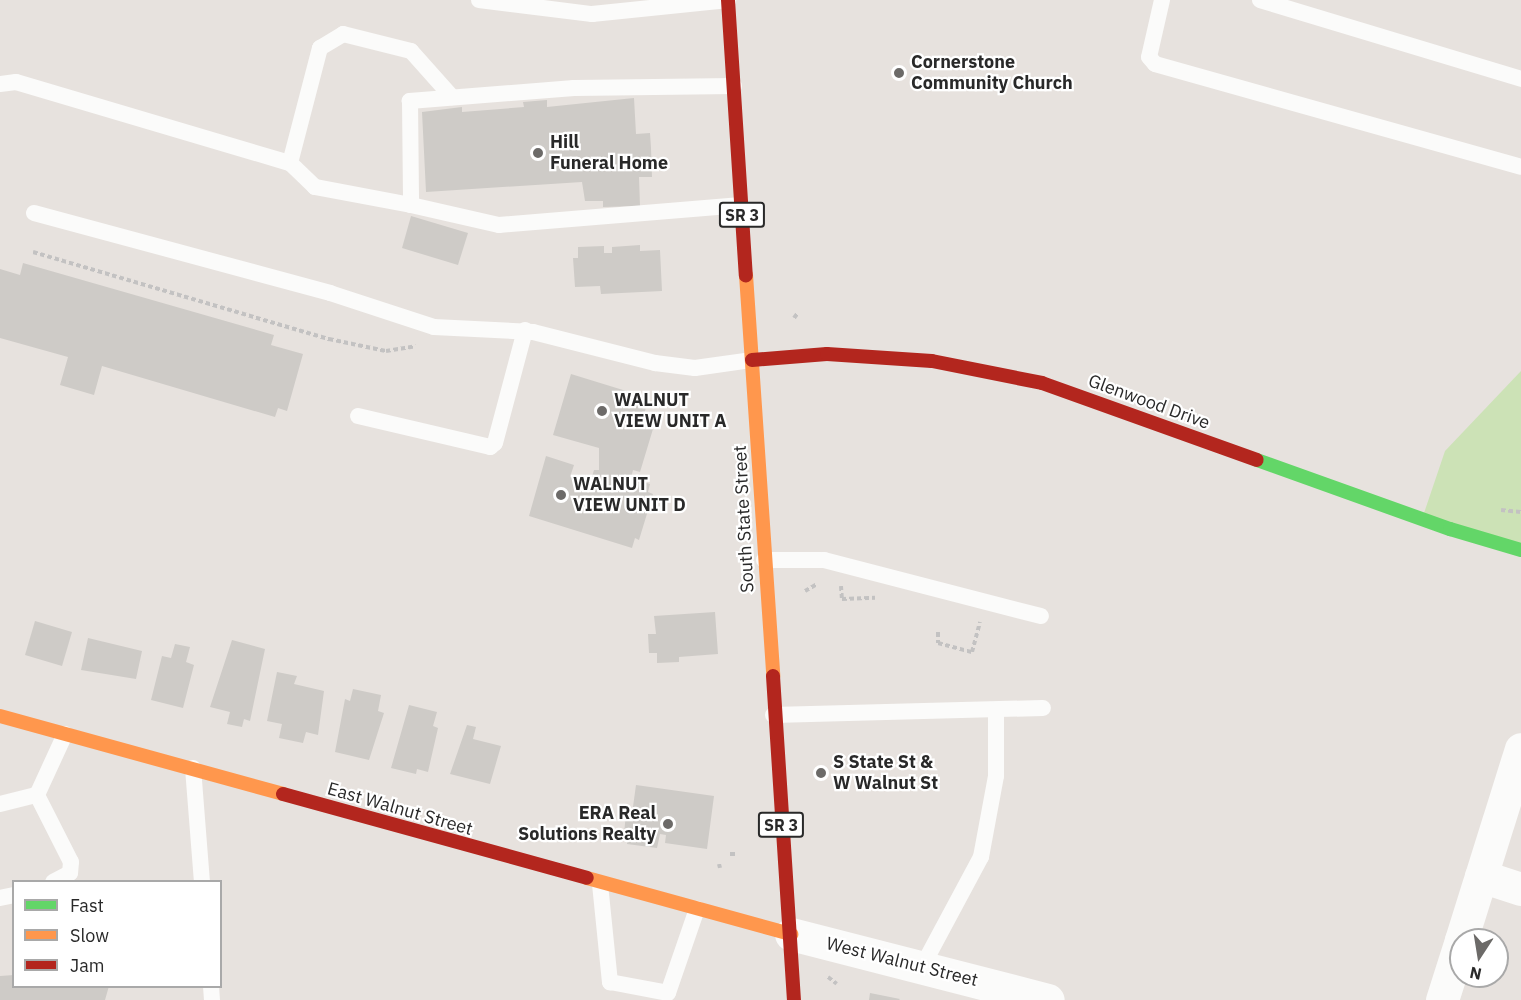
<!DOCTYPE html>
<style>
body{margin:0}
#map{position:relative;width:1521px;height:1000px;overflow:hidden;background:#e7e2de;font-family:"IBM Plex Sans",sans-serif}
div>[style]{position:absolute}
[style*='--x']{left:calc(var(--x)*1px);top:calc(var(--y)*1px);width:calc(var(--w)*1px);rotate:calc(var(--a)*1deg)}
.green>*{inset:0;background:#cce2b6}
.building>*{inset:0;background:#cecbc7}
.path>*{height:4px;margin-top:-2px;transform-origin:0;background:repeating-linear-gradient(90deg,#c3c2c2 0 4.5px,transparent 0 7.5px)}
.lane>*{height:16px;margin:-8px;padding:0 8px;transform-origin:8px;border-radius:8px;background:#fbfbfa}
.street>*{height:33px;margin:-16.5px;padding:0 16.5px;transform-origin:16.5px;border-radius:16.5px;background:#fbfbfa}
.fast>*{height:14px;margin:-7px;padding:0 7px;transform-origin:7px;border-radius:7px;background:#63d668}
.slow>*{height:14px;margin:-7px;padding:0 7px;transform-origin:7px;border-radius:7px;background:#ff974d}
.jam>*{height:14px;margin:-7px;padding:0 7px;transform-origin:7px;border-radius:7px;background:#b3261e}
.dots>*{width:16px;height:16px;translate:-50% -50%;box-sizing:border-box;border:3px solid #fff;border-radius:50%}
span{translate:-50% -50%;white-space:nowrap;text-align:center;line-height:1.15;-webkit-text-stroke:4.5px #fff;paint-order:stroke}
.shield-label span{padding:2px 4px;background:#fff;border:2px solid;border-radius:4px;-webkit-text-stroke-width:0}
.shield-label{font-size:16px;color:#292929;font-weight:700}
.poi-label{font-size:18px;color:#292929;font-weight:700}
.left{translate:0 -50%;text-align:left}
.right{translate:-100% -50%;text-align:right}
.street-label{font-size:18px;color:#292929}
.legend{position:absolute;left:12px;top:880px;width:210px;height:108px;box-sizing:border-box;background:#fff;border:2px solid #a9a9a9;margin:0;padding:8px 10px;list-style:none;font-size:18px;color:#292929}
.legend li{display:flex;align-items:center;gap:12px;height:30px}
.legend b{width:30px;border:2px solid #a9a9a9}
.north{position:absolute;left:1449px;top:928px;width:60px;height:60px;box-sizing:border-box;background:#fff;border:2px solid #a9a9a9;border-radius:50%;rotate:192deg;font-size:16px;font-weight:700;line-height:24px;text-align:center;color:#292929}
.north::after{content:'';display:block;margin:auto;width:21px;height:27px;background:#6c6a68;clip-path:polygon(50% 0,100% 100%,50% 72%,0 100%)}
</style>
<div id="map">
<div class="green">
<i style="clip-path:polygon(1521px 371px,1521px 550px,1422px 519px,1445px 451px)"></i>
</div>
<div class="building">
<i style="clip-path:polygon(634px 98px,636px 134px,650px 133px,651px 148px,652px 177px,639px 177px,640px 206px,603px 207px,603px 201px,585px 201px,582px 182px,426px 192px,422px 112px,462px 107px,462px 112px,524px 107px,523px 102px,547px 100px,547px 107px)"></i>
<i style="clip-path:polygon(411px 216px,468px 233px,458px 265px,402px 248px)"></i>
<i style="clip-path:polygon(640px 245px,640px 251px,660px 250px,662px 291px,601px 294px,600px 286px,575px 287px,573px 258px,578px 258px,578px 247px,604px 246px,604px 253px,612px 253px,612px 247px)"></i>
<i style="clip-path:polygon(23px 263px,274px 335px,271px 345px,303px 354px,287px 411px,278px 408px,275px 417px,102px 366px,94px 395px,60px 385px,68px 357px,0 338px,0 269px,20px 275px)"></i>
<i style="clip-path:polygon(571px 374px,649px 398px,641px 424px,653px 429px,640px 472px,633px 470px,631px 478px,650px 484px,648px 492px,653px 494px,639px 540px,635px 538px,632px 548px,529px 516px,546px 456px,574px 465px,570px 477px,590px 483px,594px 470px,599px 470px,599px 448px,553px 435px)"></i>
<i style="clip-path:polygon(715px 612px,718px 654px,679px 657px,679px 662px,657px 663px,657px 653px,649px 653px,648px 634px,656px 634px,654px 616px)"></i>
<i style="clip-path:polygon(35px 621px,72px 632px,62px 666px,25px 655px)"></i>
<i style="clip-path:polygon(88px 638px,142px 651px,136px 679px,81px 670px)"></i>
<i style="clip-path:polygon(232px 640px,265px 649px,250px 721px,244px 719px,242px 727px,227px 724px,230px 712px,210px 707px)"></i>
<i style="clip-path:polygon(175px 644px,190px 647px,186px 662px,194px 665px,183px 708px,151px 700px,162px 656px,171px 658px)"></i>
<i style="clip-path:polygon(277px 672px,297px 676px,294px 684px,324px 691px,318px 735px,306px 732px,303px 743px,279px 738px,282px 724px,267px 721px)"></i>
<i style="clip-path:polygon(353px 689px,381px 695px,378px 711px,384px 713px,369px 760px,335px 752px,345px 699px,350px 701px)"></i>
<i style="clip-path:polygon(409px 705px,437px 712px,433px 726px,438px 728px,428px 772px,417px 769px,416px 774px,391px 768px)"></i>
<i style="clip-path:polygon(467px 725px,476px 727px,473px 739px,501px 746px,490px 784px,450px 774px)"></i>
<i style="clip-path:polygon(636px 785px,714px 796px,707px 849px,665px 843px,666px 835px,660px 834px,657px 848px,627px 844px,628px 834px,624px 834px,626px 813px,632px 814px)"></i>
<i style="clip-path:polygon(14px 975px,14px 986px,109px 986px,105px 1000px,0 1000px,0 976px)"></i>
<i style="clip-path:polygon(870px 993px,900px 999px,899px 1000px,869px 1000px)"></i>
</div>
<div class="path">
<i style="--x:33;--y:252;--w:309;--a:16.4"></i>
<i style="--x:329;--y:339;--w:58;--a:11.9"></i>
<i style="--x:386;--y:351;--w:30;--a:-9"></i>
<i style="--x:794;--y:318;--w:5;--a:-53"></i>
<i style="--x:1501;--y:510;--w:20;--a:6"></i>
<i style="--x:841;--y:586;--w:13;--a:86"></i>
<i style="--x:842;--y:599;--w:33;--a:-2"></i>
<i style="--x:805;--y:591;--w:14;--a:-30"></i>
<i style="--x:938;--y:632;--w:11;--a:90"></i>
<i style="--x:938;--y:643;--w:35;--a:15"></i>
<i style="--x:972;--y:652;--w:31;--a:-75"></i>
<i style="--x:730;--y:854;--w:5;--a:0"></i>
<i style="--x:719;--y:864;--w:4;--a:76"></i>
<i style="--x:828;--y:977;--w:11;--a:38"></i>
</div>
<div class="lane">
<i style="--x:479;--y:0;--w:114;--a:7.1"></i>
<i style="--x:592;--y:14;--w:137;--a:-5.9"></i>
<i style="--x:1162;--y:0;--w:58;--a:102.8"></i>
<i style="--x:1149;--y:57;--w:9;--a:49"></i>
<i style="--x:1155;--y:64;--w:380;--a:15.7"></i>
<i style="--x:1260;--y:0;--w:273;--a:16.8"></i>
<i style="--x:0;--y:84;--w:16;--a:-7"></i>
<i style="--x:16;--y:82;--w:286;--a:16.5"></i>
<i style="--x:734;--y:86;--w:160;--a:179.3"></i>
<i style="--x:574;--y:88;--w:165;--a:175.5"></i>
<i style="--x:410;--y:101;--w:104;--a:89.4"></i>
<i style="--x:411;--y:205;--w:90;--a:12.8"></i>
<i style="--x:499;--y:225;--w:243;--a:-4.7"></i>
<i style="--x:411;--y:205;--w:98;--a:-169.4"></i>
<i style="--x:315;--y:187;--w:35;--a:-136"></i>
<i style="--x:290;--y:163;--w:119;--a:-75.4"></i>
<i style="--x:320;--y:48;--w:27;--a:-31"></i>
<i style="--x:343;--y:34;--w:70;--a:14"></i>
<i style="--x:411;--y:51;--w:62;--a:48.3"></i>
<i style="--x:34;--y:213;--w:307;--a:15.1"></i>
<i style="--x:330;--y:293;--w:109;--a:18.1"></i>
<i style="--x:434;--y:327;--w:99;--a:2.9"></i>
<i style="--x:533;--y:332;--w:126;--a:14.3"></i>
<i style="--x:655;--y:363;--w:40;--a:7.1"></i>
<i style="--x:695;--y:368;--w:58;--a:-8"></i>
<i style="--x:358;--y:416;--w:136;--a:13.2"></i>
<i style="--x:490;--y:447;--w:6;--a:-39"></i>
<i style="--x:495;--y:443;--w:117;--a:-75.1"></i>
<i style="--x:764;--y:560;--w:60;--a:0"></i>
<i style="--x:824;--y:560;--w:224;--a:14.5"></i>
<i style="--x:773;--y:715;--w:270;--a:-1.5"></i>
<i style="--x:193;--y:768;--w:114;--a:85.5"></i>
<i style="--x:37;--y:795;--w:75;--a:63.1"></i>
<i style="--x:71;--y:862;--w:11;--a:95"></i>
<i style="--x:70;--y:873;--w:19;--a:152"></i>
<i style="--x:0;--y:804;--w:38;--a:-14"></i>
<i style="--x:37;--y:795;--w:67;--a:-65.3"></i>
<i style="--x:600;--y:884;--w:99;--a:84.2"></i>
<i style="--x:610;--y:982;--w:59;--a:10.7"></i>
<i style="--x:668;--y:993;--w:89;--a:-71"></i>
<i style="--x:0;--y:898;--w:14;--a:-12"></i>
<i style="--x:922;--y:967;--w:125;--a:-61.8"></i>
<i style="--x:981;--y:857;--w:82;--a:-79.5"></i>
<i style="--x:996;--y:776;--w:66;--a:-90"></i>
<i style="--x:211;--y:986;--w:14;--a:86"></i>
</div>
<div class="street">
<i style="--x:1481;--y:876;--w:42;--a:18"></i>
<i style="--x:791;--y:934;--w:265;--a:14.4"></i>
<i style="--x:1461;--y:940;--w:200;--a:-72.6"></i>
<i style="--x:1442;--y:1000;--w:63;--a:-72.4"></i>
</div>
<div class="fast">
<i style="--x:1257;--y:460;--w:205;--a:19.7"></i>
<i style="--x:1450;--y:529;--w:74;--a:16.5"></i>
</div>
<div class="slow">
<i style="--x:746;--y:275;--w:402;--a:86.1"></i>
<i style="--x:0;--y:716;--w:294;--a:15.4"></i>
<i style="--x:587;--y:878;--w:212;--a:15.4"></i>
</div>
<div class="jam">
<i style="--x:728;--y:0;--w:276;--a:86.3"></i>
<i style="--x:752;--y:360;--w:75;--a:-4.6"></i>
<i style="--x:827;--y:354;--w:105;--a:3.8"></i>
<i style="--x:932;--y:361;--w:112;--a:11.3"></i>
<i style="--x:1042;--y:383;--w:228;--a:19.7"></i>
<i style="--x:773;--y:676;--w:325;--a:86.3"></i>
<i style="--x:283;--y:794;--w:315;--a:15.4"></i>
</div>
<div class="dots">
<i style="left:899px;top:73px;background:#6c6a68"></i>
<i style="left:538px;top:153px;background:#6c6a68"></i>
<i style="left:602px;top:411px;background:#6c6a68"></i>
<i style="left:561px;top:495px;background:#6c6a68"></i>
<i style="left:821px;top:773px;background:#6c6a68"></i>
<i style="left:668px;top:824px;background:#6c6a68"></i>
</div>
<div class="shield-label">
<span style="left:742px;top:215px">SR 3</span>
<span style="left:781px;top:825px">SR 3</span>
</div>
<div class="poi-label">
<span class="left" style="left:911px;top:73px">Cornerstone<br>Community Church</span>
<span class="left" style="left:550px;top:153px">Hill<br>Funeral Home</span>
<span class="left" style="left:614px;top:411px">WALNUT<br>VIEW UNIT A</span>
<span class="left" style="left:573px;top:495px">WALNUT<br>VIEW UNIT D</span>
<span class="left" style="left:833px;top:773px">S State St &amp;<br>W Walnut St</span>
<span class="right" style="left:656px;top:824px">ERA Real<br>Solutions Realty</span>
</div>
<div class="street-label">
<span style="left:1149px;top:402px;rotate:20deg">Glenwood Drive</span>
<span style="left:744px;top:519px;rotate:-93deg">South State Street</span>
<span style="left:400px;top:809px;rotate:16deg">East Walnut Street</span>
<span style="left:902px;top:962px;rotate:14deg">West Walnut Street</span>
</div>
<ul class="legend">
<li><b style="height:8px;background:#63d668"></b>Fast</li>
<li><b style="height:8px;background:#ff974d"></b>Slow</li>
<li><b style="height:8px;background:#b3261e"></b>Jam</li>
</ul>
<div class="north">N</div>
</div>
